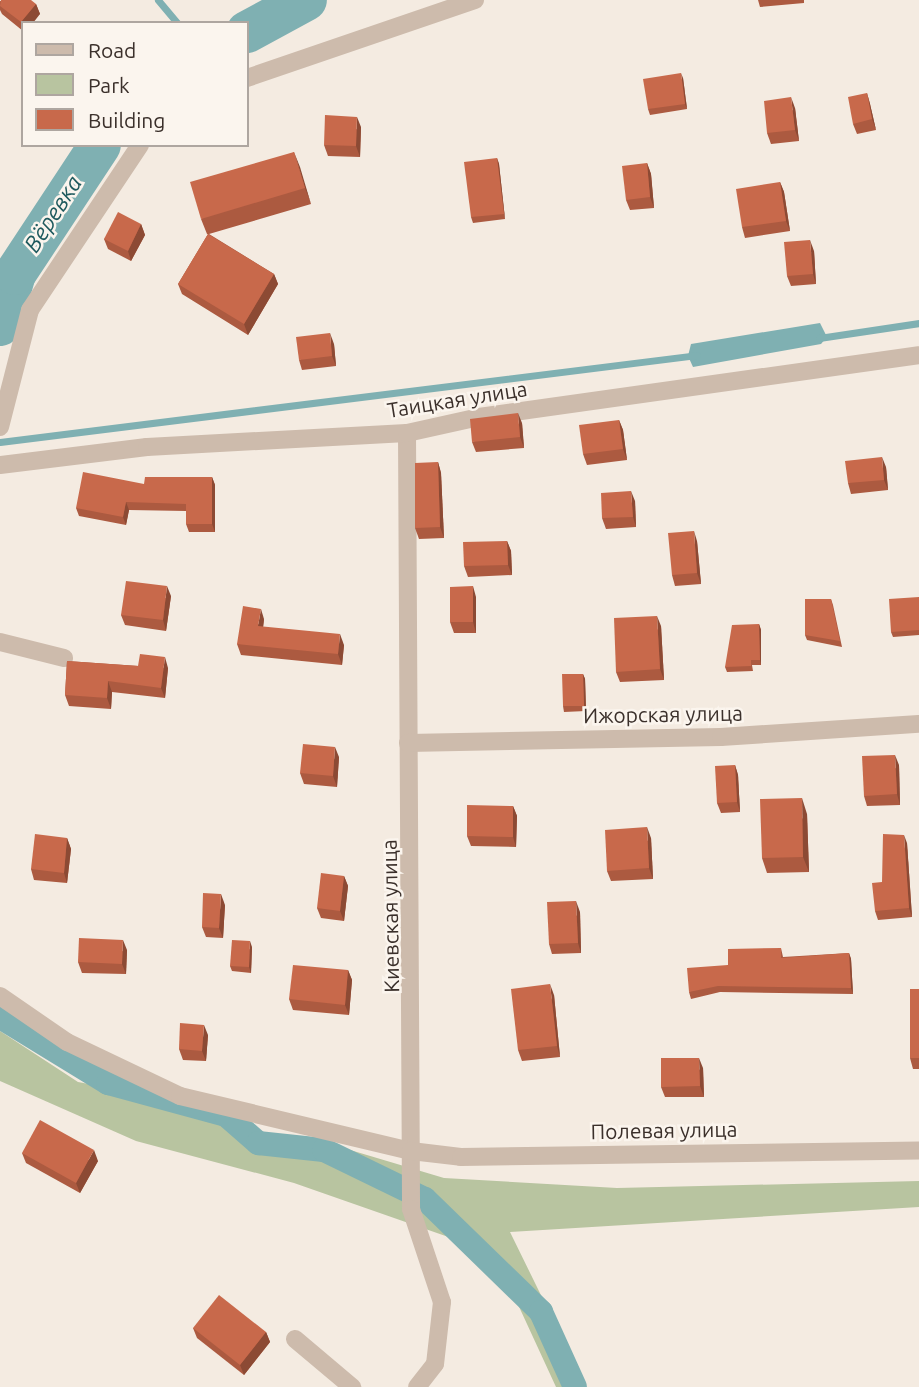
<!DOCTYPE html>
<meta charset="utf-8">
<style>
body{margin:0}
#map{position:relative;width:919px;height:1387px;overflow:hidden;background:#f4ebe1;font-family:Ubuntu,sans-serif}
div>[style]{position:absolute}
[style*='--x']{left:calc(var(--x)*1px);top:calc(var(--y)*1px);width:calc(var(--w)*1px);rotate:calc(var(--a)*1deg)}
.green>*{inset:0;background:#b8c4a0}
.water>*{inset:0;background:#7fb0b2}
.stream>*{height:7px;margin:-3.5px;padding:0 3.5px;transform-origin:3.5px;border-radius:3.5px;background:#7fb0b2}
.canal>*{height:24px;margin:-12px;padding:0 12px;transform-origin:12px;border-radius:12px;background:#7fb0b2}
.river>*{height:42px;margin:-21px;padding:0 21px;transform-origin:21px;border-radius:21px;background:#7fb0b2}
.minor>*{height:18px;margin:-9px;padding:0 9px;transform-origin:9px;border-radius:9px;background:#cdbbac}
.wall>*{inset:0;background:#ac5a40}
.shaded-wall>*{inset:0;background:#8c4a34}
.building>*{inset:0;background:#c8694b}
span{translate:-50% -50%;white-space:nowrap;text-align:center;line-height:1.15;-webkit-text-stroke:5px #fbf5ee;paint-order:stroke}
.street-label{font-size:21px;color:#3b302b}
.water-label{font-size:23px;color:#1f5a5e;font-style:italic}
.legend{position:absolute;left:21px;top:21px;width:228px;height:126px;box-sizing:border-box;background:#fbf5ee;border:2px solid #aea6a0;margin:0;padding:9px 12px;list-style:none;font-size:21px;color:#3b302b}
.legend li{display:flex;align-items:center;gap:14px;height:35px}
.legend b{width:35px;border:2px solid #aea6a0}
</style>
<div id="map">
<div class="green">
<i style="clip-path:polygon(0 1031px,78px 1082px,159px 1097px,263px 1134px,320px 1141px,444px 1178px,617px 1188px,919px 1181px,919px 1207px,510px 1232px,586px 1387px,556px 1387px,515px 1298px,457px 1240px,294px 1183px,136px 1141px,0 1081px)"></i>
</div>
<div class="water">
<i style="clip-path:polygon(820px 323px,827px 337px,821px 344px,693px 367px,688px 356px,691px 344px)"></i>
</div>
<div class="stream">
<i style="--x:158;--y:0;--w:30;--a:50"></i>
<i style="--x:819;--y:338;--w:101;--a:-8.5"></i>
<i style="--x:0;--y:442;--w:702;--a:-7.11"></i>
</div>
<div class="canal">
<i style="--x:0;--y:1017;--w:127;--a:31.4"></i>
<i style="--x:108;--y:1083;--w:122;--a:15.2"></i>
<i style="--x:226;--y:1115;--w:43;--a:41.2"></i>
<i style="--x:258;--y:1143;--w:66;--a:6.1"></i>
<i style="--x:324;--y:1150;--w:112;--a:25.9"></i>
<i style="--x:425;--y:1199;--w:162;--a:44.2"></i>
<i style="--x:541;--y:1312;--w:82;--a:65.6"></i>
</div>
<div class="river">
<i style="--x:247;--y:32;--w:67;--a:-28.5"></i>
<i style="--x:0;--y:325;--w:53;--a:-73.6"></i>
<i style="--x:15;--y:274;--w:154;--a:-56.6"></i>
</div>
<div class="minor">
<i style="--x:247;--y:78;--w:241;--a:-18.9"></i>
<i style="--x:0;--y:427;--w:121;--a:-75.6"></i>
<i style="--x:30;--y:310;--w:198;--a:-56.3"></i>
<i style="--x:407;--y:433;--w:776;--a:89.7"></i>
<i style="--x:411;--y:1209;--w:98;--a:71.6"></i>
<i style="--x:442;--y:1302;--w:62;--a:96.4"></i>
<i style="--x:435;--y:1364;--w:29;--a:128"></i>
<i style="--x:0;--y:465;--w:148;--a:-7"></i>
<i style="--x:147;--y:447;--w:260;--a:-3.1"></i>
<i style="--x:407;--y:433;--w:74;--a:-12.5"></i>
<i style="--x:479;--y:417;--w:444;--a:-8"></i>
<i style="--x:0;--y:642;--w:66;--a:14"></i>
<i style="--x:408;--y:743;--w:313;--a:-1.1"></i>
<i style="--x:721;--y:737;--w:198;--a:-3.8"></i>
<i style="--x:0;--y:996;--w:81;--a:34.5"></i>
<i style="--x:67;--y:1042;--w:125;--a:25.5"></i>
<i style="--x:180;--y:1096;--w:237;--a:13.4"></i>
<i style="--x:411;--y:1151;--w:50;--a:6.8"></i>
<i style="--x:461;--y:1157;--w:458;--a:-0.8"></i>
<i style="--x:295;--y:1339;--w:75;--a:40.1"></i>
</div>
<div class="wall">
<i style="clip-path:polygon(758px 0,804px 0,804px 3px,760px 7px)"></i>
<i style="clip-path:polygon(0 1px,36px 4px,40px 14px,23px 23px,23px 31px,2px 14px,0 10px)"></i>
<i style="clip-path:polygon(683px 78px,687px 109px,650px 115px,648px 109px)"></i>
<i style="clip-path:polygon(867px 93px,870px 104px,876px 130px,857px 134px,853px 124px)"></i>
<i style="clip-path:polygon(795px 108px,799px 141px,771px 144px,767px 133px)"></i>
<i style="clip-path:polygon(361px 127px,360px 157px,328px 156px,324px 145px)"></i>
<i style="clip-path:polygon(294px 152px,311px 204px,209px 234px,274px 274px,278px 284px,248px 335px,182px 294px,178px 284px,208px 234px,207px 234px,201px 219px)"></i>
<i style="clip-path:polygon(497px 158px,499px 164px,505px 219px,473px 223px,471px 217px)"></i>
<i style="clip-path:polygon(647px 163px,651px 174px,654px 208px,630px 210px,626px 200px)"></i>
<i style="clip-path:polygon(780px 182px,784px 192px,790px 231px,745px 238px,742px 227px)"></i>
<i style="clip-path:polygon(141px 224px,145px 235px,131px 261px,108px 249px,104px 239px)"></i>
<i style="clip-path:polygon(814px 251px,816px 284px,791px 286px,787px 276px)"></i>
<i style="clip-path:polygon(334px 344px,336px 366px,302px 370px,299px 360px)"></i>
<i style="clip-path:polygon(619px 420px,623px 430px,627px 460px,587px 465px,583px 454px)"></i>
<i style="clip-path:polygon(522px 423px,524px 448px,476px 452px,472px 442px)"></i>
<i style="clip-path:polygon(438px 462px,441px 473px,444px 538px,419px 539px,415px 528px)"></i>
<i style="clip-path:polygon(886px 467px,888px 490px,851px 494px,848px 483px)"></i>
<i style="clip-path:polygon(212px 477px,215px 485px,215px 532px,189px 532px,186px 524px,186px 511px,129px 510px,126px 525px,79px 516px,76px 508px,144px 484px)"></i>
<i style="clip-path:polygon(635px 501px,636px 527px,606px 529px,602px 518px)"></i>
<i style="clip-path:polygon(507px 541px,511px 551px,512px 575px,468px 577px,464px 566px)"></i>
<i style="clip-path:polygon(697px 541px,701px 584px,675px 586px,672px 575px)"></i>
<i style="clip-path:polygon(171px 596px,166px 631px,125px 625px,121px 615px)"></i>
<i style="clip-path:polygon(476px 597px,476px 633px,454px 633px,450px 622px)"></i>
<i style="clip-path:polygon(919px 597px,919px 635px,893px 637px,891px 632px)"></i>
<i style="clip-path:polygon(831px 599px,833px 605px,842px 647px,807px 640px,805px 635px)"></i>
<i style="clip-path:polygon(264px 619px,263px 627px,344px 645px,342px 665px,241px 655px,237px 644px)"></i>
<i style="clip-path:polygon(759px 624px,761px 630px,761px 665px,752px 665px,753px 671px,727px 672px,725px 667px)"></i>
<i style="clip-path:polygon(661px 626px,664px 680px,620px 682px,616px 672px)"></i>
<i style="clip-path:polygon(67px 661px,168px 668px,165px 698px,112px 692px,111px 709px,69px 706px,65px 695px)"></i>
<i style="clip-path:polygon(583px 674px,585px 679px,586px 711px,564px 712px,563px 706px)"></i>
<i style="clip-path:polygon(339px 757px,337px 787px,304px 784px,300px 773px)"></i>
<i style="clip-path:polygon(735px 765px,738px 775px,740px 812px,721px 813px,717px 803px)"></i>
<i style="clip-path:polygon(899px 765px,900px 805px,867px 806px,864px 796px)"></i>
<i style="clip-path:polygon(513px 806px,517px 816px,516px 847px,471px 846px,467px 836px)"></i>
<i style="clip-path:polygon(807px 814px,809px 872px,767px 873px,762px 858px)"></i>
<i style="clip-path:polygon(67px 838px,71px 849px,67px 883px,34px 880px,31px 869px)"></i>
<i style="clip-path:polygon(651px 838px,653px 879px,611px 881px,607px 871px)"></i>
<i style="clip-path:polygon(907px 843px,912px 917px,878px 920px,875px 911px)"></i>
<i style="clip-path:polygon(344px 876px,348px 886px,344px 921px,321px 918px,317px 908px)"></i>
<i style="clip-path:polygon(225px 905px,223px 938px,206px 937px,202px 927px)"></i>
<i style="clip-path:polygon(580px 912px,581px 953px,552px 954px,549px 944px)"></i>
<i style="clip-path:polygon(252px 947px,251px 973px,232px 971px,230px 966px)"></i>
<i style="clip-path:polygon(781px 948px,783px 957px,849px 953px,851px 959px,853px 994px,720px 992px,691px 999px,689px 992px,728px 965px)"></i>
<i style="clip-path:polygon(127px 950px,126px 974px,82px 973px,78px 962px)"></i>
<i style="clip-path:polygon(348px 970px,352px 980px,349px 1015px,293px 1010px,289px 999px)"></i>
<i style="clip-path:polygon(919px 989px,919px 1069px,913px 1069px,910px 1058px)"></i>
<i style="clip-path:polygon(554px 995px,560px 1057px,522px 1061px,518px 1050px)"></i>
<i style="clip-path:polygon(208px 1035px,206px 1061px,183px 1060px,179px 1049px)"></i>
<i style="clip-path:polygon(703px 1068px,704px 1097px,665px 1097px,661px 1087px)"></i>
<i style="clip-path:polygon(22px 1153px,98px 1161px,80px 1193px,26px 1163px)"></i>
<i style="clip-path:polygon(193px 1328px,266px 1332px,270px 1342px,244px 1375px,197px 1338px)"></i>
</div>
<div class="shaded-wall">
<i style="clip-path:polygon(36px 4px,40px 14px,33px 23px,23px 23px,23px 27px,21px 22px)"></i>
<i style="clip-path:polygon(681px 73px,683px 78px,687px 109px,685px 104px)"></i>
<i style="clip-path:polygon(867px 93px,870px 104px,876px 130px,872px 119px)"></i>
<i style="clip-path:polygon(791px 97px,795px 108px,799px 141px,795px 130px)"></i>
<i style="clip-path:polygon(357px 117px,361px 127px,360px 157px,356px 146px)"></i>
<i style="clip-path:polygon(294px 152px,300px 167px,311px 204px,305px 188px)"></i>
<i style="clip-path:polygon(497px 158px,499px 164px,505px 219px,504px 214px)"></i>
<i style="clip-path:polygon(647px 163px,651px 174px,654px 208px,650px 197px)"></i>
<i style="clip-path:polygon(780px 182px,784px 192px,790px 231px,786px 221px)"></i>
<i style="clip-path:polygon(141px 224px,145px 235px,131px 261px,128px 251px)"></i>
<i style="clip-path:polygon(810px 240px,814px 251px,816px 284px,813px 274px)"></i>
<i style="clip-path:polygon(274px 274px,278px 284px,248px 335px,244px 324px)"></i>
<i style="clip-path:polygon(330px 333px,334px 344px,336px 366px,332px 356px)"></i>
<i style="clip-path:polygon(518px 413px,522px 423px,524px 448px,520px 437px)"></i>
<i style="clip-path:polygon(619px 420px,623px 430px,627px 460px,623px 449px)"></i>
<i style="clip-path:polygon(882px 457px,886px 467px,888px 490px,884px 480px)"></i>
<i style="clip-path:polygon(438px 462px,441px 473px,444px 538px,440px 527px)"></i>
<i style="clip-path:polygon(212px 477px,215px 485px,215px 532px,212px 524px)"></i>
<i style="clip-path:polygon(631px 491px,635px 501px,636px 527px,633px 517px)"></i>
<i style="clip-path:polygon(126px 502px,129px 510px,126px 525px,123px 517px)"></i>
<i style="clip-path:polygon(694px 531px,697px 541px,701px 584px,697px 573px)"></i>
<i style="clip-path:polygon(507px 541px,511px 551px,512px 575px,508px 565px)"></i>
<i style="clip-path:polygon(167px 586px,171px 596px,166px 631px,163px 620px)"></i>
<i style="clip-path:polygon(473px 586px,476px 597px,476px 633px,473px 622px)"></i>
<i style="clip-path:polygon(261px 609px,264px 619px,262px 637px,258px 626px)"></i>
<i style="clip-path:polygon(657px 616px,661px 626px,664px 680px,660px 669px)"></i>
<i style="clip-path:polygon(759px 624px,761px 630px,761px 665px,760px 660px)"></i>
<i style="clip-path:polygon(340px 634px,344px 645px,342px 665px,338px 654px)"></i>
<i style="clip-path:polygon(165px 657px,168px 668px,165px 698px,161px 688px)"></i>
<i style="clip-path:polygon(583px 674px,585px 679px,586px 711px,584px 706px)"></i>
<i style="clip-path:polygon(108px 681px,112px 692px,111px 709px,107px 698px)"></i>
<i style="clip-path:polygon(335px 747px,339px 757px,337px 787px,333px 776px)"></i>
<i style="clip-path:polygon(895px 755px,899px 765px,900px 805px,897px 794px)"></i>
<i style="clip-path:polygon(735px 765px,738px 775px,740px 812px,737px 802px)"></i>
<i style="clip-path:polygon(802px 798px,807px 814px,809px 872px,803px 857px)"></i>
<i style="clip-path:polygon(513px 806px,517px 816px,516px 847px,513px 837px)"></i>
<i style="clip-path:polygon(647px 827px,651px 838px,653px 879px,649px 868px)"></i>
<i style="clip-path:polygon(904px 835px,907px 843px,912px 917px,909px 908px)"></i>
<i style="clip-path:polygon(67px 838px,71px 849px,67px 883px,64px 873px)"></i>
<i style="clip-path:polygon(344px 876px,348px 886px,344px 921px,340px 911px)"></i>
<i style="clip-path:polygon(221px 894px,225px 905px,223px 938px,219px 928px)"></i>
<i style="clip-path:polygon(576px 901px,580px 912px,581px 953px,578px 943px)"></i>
<i style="clip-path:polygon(123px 940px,127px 950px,126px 974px,122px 964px)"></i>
<i style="clip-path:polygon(250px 941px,252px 947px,251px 973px,249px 967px)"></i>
<i style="clip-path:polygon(849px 953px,851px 959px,853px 994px,851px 988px)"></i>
<i style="clip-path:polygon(348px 970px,352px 980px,349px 1015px,345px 1005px)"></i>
<i style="clip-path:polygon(550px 984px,554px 995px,560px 1057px,557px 1046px)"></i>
<i style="clip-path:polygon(204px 1025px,208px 1035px,206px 1061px,202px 1051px)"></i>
<i style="clip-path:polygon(699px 1058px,703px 1068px,704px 1097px,700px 1086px)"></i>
<i style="clip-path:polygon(94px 1150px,98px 1161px,80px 1193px,76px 1183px)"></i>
<i style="clip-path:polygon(266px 1332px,270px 1342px,244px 1375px,240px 1365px)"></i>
</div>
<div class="building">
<i style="clip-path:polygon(1px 0,31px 0,36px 4px,21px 22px,0 6px)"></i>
<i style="clip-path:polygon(681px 73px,685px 104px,648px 109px,643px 79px)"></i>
<i style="clip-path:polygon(867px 93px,872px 119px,853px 124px,848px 97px)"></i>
<i style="clip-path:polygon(791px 97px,795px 130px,767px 133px,764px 101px)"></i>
<i style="clip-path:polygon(325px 115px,357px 117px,356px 146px,324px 145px)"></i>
<i style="clip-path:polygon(294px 152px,305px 188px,201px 219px,190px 182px)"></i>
<i style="clip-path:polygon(497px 158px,504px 214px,471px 217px,464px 162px)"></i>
<i style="clip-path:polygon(647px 163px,650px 197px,626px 200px,622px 166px)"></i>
<i style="clip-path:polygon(780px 182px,786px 221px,742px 227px,736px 189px)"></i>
<i style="clip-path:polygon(118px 212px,141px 224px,128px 251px,104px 239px)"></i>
<i style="clip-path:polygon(208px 234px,274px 274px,244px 324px,178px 284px)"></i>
<i style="clip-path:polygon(810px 240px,813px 274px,787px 276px,784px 242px)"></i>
<i style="clip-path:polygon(330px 333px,332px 356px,299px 360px,296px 337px)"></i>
<i style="clip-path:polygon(518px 413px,520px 437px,472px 442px,470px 419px)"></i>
<i style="clip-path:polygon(619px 420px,623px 449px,583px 454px,579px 425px)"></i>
<i style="clip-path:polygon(882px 457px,884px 480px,848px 483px,845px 461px)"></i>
<i style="clip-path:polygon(438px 462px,440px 527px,415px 528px,415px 463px)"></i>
<i style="clip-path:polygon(83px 472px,144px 484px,145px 477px,212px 477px,212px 524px,186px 524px,186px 504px,126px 502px,123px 517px,76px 508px)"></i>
<i style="clip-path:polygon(631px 491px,633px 517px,602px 518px,601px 493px)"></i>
<i style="clip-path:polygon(694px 531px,697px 573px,672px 575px,668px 533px)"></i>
<i style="clip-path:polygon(507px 541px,508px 565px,464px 566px,463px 542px)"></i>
<i style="clip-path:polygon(126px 581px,167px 586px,163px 620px,121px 615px)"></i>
<i style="clip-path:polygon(473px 586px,473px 622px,450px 622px,450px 587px)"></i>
<i style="clip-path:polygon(919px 597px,919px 630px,891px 632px,889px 599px)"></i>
<i style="clip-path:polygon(805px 599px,831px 599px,840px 641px,805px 635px)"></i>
<i style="clip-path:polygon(243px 606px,261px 609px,258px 626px,340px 634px,338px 654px,237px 644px)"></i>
<i style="clip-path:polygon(657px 616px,660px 669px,616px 672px,614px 618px)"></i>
<i style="clip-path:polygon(759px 624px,760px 660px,751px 660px,751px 666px,725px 667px,732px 625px)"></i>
<i style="clip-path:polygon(140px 654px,165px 657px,161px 688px,108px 681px,107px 698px,65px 695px,67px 661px,138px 666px)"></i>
<i style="clip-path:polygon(562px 674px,583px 674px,584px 706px,563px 706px)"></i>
<i style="clip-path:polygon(303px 744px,335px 747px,333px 776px,300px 773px)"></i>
<i style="clip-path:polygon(895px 755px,897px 794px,864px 796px,862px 756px)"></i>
<i style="clip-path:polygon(735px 765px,737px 802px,717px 803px,715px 766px)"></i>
<i style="clip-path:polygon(802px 798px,803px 857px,762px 858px,760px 799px)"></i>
<i style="clip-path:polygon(467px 805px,513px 806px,513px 837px,467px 836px)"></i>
<i style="clip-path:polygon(647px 827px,649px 868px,607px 871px,605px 830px)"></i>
<i style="clip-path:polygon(35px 834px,67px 838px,64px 873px,31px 869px)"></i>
<i style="clip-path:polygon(883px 834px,904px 835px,909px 908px,875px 911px,872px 883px,882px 882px)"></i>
<i style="clip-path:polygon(321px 873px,344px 876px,340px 911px,317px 908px)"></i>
<i style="clip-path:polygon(203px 893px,221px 894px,219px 928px,202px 927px)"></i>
<i style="clip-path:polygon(576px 901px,578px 943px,549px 944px,547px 902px)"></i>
<i style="clip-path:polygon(79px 938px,123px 940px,122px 964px,78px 962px)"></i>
<i style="clip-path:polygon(232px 940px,250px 941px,249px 967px,230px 966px)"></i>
<i style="clip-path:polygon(781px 948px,781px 958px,849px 953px,851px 988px,718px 986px,689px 992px,687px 968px,728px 965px,728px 949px)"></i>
<i style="clip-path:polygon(293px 965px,348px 970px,345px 1005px,289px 999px)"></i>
<i style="clip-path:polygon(550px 984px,557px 1046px,518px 1050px,511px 989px)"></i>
<i style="clip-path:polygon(910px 989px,919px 989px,919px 1058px,910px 1058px)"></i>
<i style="clip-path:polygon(180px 1023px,204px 1025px,202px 1051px,179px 1049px)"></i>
<i style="clip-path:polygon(661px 1058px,699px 1058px,700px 1086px,661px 1087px)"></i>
<i style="clip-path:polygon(40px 1120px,94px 1150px,76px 1183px,22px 1153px)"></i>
<i style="clip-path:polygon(219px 1295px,266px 1332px,240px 1365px,193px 1328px)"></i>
</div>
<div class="street-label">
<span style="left:457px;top:399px;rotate:-9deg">Таицкая улица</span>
<span style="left:663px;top:714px;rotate:-1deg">Ижорская улица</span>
<span style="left:390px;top:916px;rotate:-91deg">Киевская улица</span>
<span style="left:664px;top:1130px;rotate:-1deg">Полевая улица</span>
</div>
<div class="water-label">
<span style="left:53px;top:214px;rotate:-57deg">Вёревка</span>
</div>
<ul class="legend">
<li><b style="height:9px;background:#cdbbac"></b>Road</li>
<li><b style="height:19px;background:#b8c4a0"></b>Park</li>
<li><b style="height:19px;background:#c8694b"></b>Building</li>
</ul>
</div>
